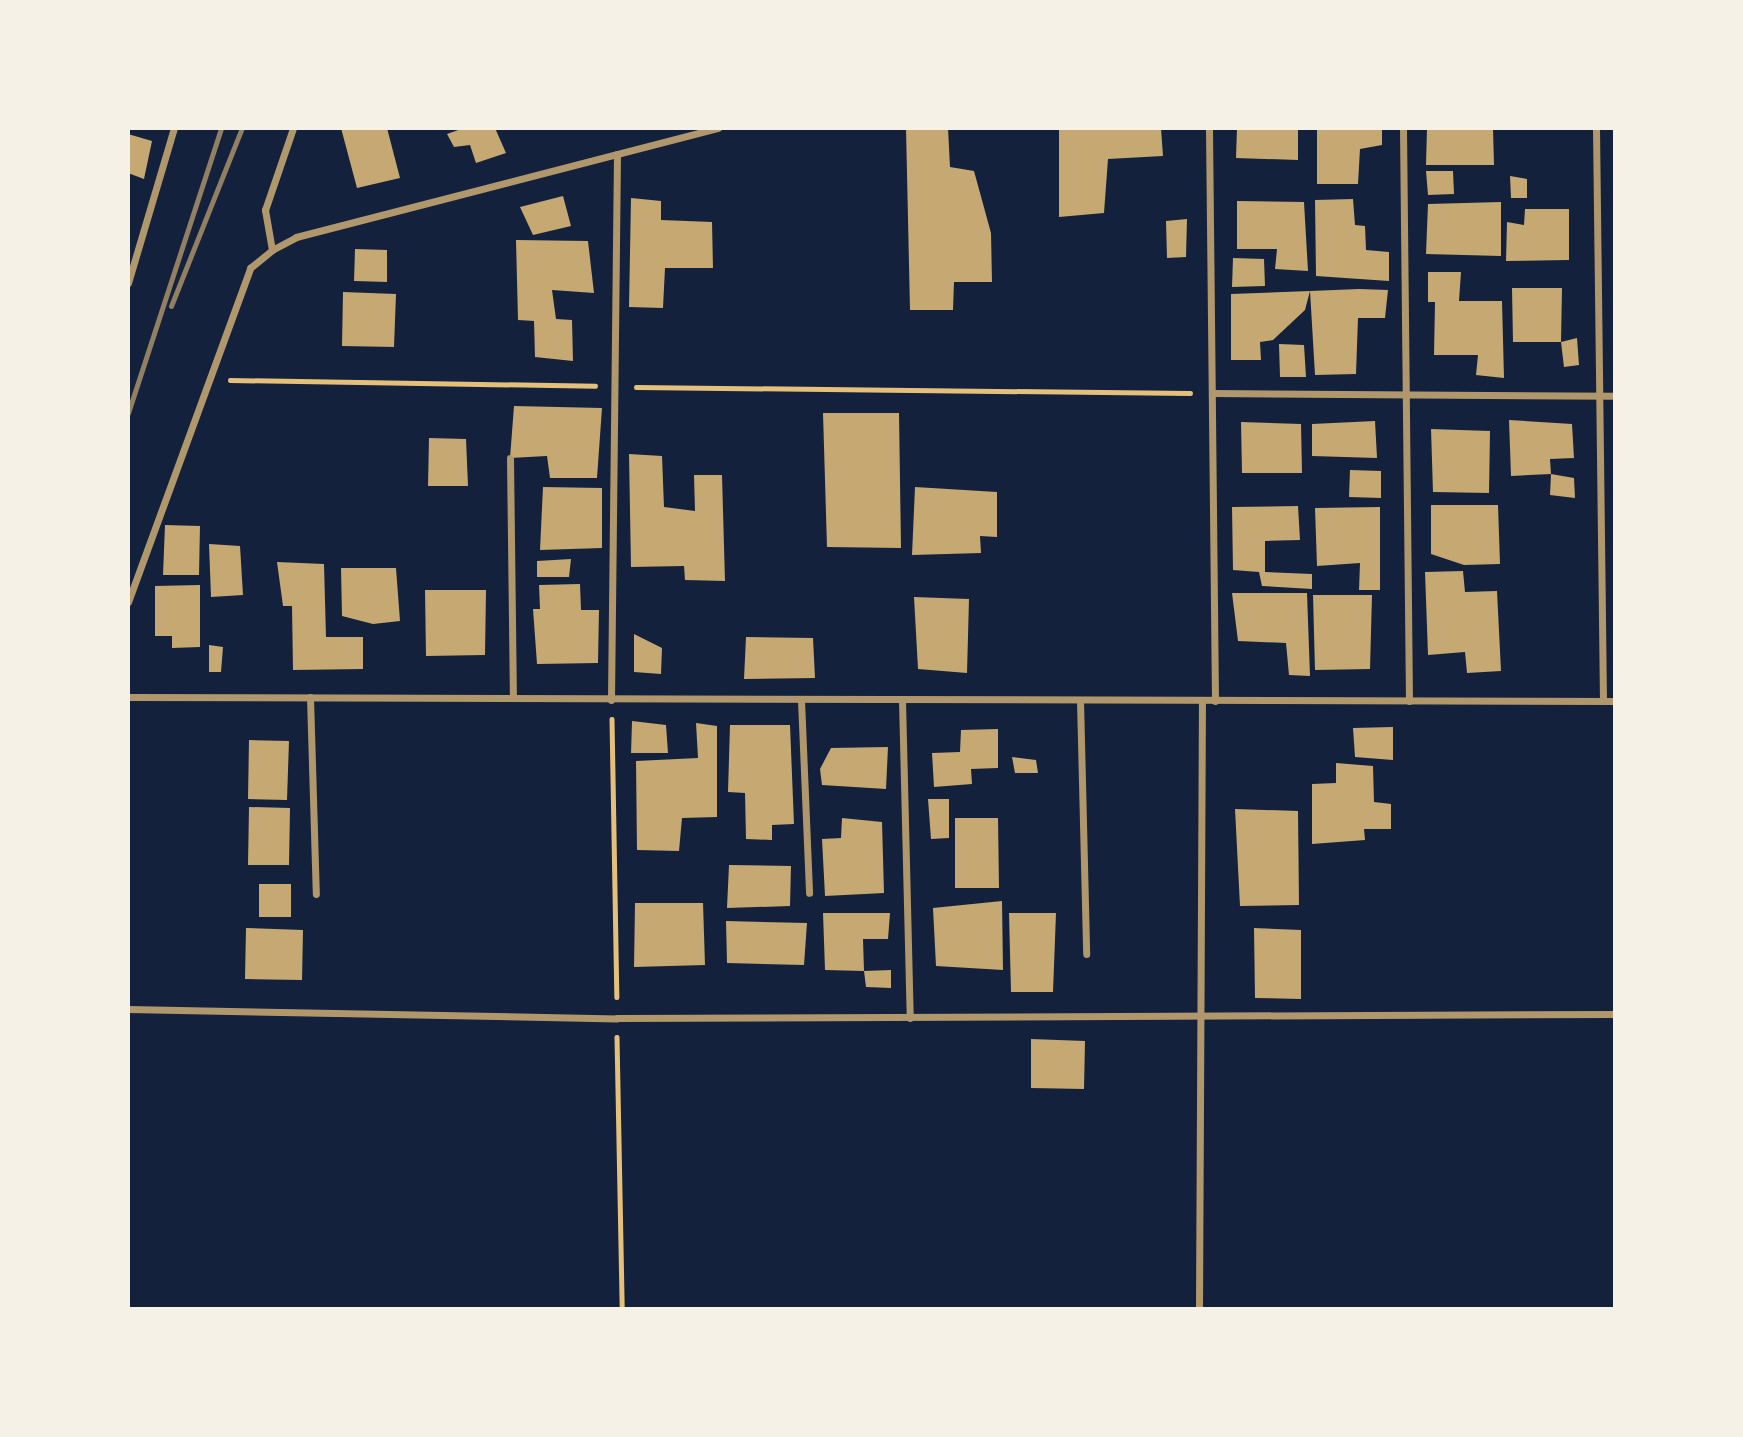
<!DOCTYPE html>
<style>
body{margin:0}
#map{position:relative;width:1743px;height:1437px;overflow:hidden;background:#14213d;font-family:Raleway,sans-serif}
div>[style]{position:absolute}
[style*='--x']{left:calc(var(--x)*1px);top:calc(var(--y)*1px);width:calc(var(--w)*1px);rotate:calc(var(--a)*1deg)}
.building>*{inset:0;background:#c6a872}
.path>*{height:4.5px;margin:-2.25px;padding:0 2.25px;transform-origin:2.25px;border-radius:2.25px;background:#e5c07b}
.minor>*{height:7px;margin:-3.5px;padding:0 3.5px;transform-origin:3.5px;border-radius:3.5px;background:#b1986c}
.rail>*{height:5px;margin:-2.5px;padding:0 2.5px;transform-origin:2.5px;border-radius:2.5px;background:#918062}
span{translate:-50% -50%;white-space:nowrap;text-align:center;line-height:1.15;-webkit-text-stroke:5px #f6f1e7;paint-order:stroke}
.frame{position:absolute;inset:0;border:130px solid #f6f1e7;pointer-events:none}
</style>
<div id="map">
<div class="building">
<i style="clip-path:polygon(341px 128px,387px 128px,400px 178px,357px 188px)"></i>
<i style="clip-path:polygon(464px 128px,495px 128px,506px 153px,476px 163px,470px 145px,454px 147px,447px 134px)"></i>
<i style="clip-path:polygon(906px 128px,948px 128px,950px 167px,974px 171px,991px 233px,992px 282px,954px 282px,953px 310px,910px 310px)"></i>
<i style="clip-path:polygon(1059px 128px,1161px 128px,1163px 156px,1108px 159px,1104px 213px,1059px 217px)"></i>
<i style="clip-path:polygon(1237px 128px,1298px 128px,1298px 160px,1236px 158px)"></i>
<i style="clip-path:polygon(1317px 128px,1382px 128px,1382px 145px,1360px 149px,1358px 184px,1317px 184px)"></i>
<i style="clip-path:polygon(1427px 128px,1493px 128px,1494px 165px,1426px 165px)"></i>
<i style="clip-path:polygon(128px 134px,152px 141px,144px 179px,128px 173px)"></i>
<i style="clip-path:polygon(1426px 171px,1453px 171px,1454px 194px,1428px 195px)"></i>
<i style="clip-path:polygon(1510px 176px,1527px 179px,1527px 198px,1511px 198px)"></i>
<i style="clip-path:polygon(563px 196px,571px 226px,533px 235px,520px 207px)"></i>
<i style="clip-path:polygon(631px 198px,661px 201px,661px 220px,712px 222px,713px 268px,665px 268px,663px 308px,629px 307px)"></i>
<i style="clip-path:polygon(1353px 199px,1355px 225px,1365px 226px,1366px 250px,1389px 252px,1389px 281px,1316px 276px,1315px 200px)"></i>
<i style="clip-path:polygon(1237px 201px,1304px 202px,1308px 271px,1275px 269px,1277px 249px,1237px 249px)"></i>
<i style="clip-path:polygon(1501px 202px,1501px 256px,1426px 254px,1428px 204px)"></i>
<i style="clip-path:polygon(1525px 209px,1569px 209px,1569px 260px,1506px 261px,1507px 222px,1524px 225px)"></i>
<i style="clip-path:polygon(1187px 219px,1186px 257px,1167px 258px,1166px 221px)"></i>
<i style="clip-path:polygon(516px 240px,588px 241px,594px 293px,552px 290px,556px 319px,572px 320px,573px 361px,535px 357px,534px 321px,518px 320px)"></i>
<i style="clip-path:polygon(355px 249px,387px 250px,387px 282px,354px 281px)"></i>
<i style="clip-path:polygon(1233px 258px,1264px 259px,1265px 286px,1232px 287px)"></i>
<i style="clip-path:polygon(1428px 272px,1461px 272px,1459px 301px,1502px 301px,1504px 378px,1476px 375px,1478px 355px,1434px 355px,1435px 302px,1428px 302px)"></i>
<i style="clip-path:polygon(1512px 288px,1562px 288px,1561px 342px,1513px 342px)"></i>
<i style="clip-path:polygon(1359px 289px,1388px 290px,1385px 318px,1358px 318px,1356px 374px,1315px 375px,1310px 291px,1305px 310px,1273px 340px,1260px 342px,1261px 360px,1231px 360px,1231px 294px,1310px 291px)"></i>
<i style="clip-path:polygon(343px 292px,396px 294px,394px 347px,342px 346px)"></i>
<i style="clip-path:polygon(1577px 338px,1579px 365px,1564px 367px,1561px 342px)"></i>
<i style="clip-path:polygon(1279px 344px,1304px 345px,1306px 377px,1280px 377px)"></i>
<i style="clip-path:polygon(514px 406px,602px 408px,597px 478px,550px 478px,547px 456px,510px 458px)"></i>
<i style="clip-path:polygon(823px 413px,899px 413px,901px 548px,827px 547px)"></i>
<i style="clip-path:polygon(1509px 420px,1572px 424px,1574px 458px,1550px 459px,1551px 474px,1511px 476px)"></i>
<i style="clip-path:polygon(1375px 421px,1377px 458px,1312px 456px,1312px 424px)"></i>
<i style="clip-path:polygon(1241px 422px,1301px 424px,1302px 473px,1242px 473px)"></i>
<i style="clip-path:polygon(1431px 429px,1490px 431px,1489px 493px,1433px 492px)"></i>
<i style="clip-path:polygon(429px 438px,466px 439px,468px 486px,428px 486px)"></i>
<i style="clip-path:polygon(629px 454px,662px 456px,664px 507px,695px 511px,694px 475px,722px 475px,725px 581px,685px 580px,684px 566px,631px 567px)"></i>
<i style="clip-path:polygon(1350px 470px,1381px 471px,1381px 498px,1349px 497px)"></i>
<i style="clip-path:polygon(1551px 474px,1574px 478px,1575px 498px,1550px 495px)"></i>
<i style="clip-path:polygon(543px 487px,602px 488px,602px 548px,540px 550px)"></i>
<i style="clip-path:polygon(915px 487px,997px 492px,997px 537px,980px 536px,981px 553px,912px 555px)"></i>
<i style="clip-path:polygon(1431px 505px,1498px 505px,1500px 564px,1464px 565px,1431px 554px)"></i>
<i style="clip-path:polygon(1298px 506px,1300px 540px,1265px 541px,1265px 572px,1312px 574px,1312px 589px,1262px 586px,1259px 572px,1233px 570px,1232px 507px)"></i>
<i style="clip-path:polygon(1380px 507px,1380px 590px,1359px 590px,1360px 563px,1317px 566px,1315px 508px)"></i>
<i style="clip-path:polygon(165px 525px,200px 526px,199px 575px,163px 575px)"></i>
<i style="clip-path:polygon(209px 544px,240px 546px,243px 595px,211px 597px)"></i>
<i style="clip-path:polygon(571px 559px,569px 577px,537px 577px,537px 561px)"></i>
<i style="clip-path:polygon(277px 562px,324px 564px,326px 637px,363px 637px,363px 669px,293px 670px,292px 606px,283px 606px)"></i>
<i style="clip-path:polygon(341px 568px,396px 568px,400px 621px,373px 624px,342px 616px)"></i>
<i style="clip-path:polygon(1463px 571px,1465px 592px,1497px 591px,1501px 671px,1467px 673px,1465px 652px,1428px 655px,1425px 572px)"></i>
<i style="clip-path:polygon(580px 584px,581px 610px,599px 610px,598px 663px,537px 664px,533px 609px,540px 609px,539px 585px)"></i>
<i style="clip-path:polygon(200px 585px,200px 647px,172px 648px,172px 636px,155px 636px,155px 586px)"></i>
<i style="clip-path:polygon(425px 590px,486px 590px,485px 655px,426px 656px)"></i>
<i style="clip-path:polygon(1232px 593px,1307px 593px,1310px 676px,1289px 675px,1286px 643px,1238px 641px)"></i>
<i style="clip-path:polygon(1313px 595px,1372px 595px,1370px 669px,1315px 670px)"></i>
<i style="clip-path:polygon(914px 597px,969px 599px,967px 673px,918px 669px)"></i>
<i style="clip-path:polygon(634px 634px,662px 648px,661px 674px,634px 672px)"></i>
<i style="clip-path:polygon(746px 637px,813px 638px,815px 678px,744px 679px)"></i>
<i style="clip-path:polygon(209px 645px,223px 647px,221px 672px,209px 672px)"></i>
<i style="clip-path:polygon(632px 721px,666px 725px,668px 753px,631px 753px)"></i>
<i style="clip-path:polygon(696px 723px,717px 726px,717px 817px,682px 818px,679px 851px,637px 850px,636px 761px,698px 758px)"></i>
<i style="clip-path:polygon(730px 725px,790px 725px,794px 824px,772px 825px,772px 840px,746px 839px,745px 793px,728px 792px)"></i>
<i style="clip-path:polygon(1393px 727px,1393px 760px,1355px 757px,1353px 728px)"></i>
<i style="clip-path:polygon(998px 729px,998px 768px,971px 769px,972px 784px,934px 787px,932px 753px,960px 752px,961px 730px)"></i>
<i style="clip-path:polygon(249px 740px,289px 741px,287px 800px,248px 799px)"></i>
<i style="clip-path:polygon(888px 747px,886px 789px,822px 785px,820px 769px,831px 748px)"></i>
<i style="clip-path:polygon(1012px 757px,1036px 760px,1038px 773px,1015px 773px)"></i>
<i style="clip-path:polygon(1336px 763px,1373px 766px,1374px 802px,1391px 804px,1391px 829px,1364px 829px,1365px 840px,1312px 844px,1312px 784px,1336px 783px)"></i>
<i style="clip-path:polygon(928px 799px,949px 799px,949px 838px,931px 839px)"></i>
<i style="clip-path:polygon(249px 807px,290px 808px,289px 865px,248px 865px)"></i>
<i style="clip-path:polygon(1235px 809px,1298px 811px,1299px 905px,1240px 906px)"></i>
<i style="clip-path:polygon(842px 818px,882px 822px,884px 893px,825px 896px,822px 839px,841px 838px)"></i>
<i style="clip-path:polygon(955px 818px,998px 818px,999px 888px,955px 888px)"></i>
<i style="clip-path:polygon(729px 865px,791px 866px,790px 906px,727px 908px)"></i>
<i style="clip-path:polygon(259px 884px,291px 884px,291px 917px,259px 917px)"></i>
<i style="clip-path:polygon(1002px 901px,1003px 970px,936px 966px,933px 908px)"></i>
<i style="clip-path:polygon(635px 903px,703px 903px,705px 965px,634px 967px)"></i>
<i style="clip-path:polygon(823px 913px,890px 913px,888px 939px,863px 939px,864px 971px,825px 970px)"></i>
<i style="clip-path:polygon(1009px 913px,1056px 913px,1053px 992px,1011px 992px)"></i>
<i style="clip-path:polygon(726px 921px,807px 923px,804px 965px,727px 963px)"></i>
<i style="clip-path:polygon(246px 928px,303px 930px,302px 980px,245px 979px)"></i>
<i style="clip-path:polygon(1254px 928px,1301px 930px,1301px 999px,1255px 998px)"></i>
<i style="clip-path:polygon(891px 970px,891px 988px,866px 987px,864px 971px)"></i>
<i style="clip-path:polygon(1031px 1039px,1085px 1041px,1084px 1089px,1031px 1088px)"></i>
</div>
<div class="path">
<i style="--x:230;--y:380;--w:365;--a:0.9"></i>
<i style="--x:636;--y:387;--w:554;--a:0.62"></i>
<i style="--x:612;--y:719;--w:278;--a:89"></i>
<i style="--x:617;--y:1037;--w:272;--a:88.9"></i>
</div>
<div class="minor">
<i style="--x:1209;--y:128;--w:573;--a:89.4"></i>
<i style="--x:1403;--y:128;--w:573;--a:89.4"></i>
<i style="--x:1596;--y:128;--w:573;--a:89.3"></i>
<i style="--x:272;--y:250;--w:41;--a:-99.9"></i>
<i style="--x:265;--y:210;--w:87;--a:-71.1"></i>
<i style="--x:128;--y:283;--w:162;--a:-73.5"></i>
<i style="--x:1212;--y:393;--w:403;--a:0.4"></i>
<i style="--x:510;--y:458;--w:240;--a:89.3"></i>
<i style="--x:128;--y:602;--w:356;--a:-69.9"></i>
<i style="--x:250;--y:268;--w:28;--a:-39"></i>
<i style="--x:272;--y:250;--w:27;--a:-28"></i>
<i style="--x:296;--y:237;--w:436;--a:-14.5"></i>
<i style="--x:128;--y:697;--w:1487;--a:0.15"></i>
<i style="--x:310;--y:697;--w:197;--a:88.3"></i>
<i style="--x:611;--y:700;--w:546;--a:-89.37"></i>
<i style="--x:801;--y:700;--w:193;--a:87.6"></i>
<i style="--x:902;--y:700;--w:318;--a:88.6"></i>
<i style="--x:1080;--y:700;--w:254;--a:88.6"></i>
<i style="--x:128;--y:1009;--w:489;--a:1.1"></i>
<i style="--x:617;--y:1018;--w:998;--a:-0.23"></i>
<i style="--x:1199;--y:1309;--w:608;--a:-89.72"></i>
</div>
<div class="rail">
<i style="--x:171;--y:306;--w:192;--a:-68.3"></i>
<i style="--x:128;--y:413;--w:300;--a:-71.9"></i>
</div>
<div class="frame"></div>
</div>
